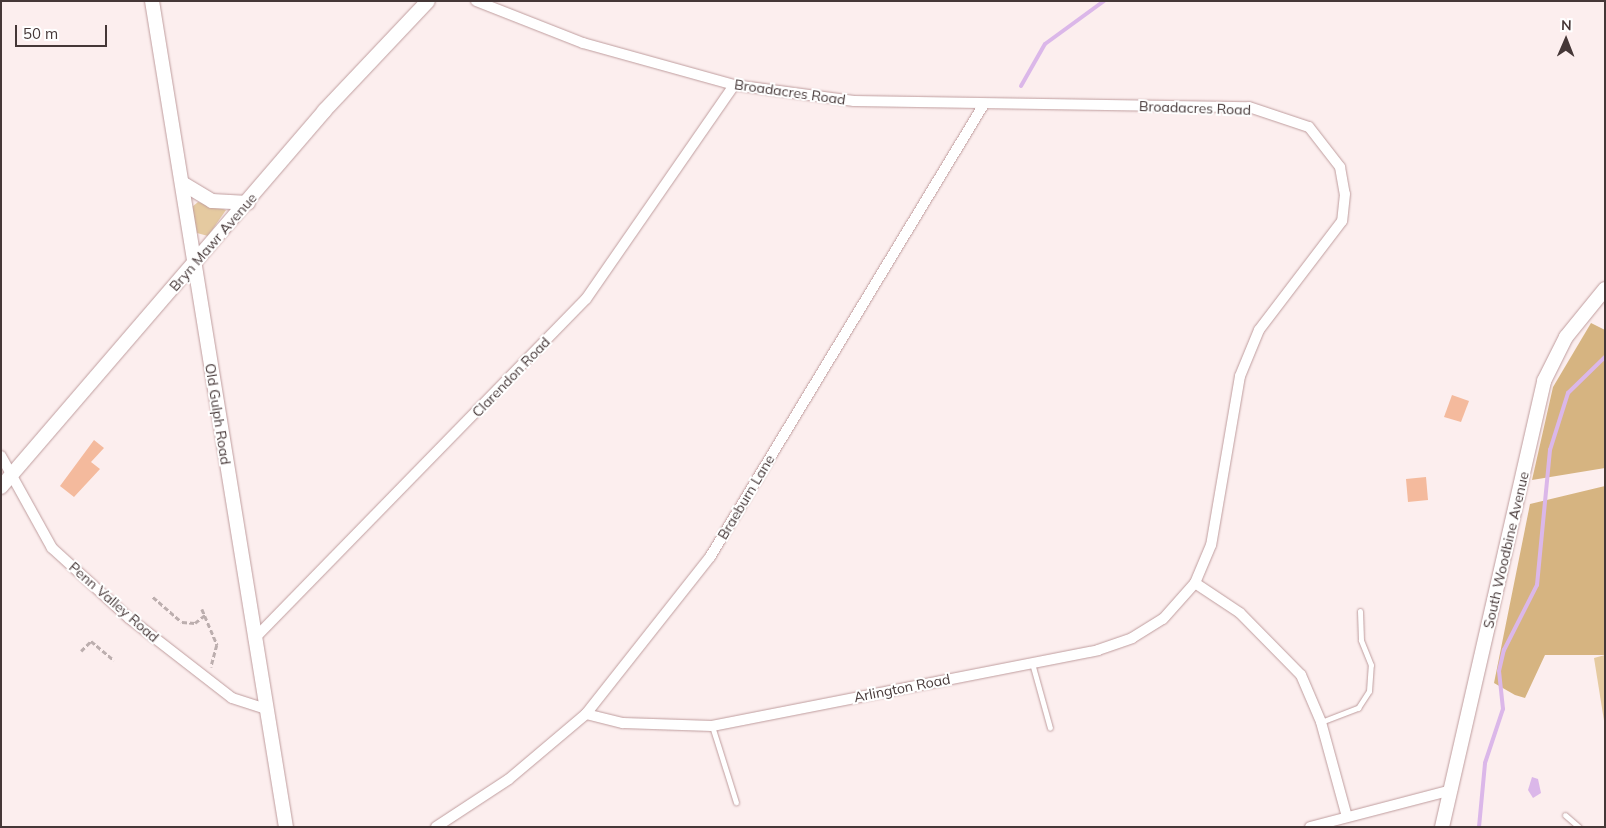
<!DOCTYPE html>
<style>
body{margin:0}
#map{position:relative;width:1606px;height:828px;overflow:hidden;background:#fceeee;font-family:Mulish,sans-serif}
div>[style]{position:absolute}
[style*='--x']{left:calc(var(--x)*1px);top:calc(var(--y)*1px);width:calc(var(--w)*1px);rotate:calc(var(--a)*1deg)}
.green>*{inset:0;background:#e5caa0}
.forest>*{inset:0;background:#d6b481}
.water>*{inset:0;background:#dbb7e9}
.stream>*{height:4px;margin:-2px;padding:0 2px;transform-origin:2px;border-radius:2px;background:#dbb7e9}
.building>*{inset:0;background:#f4ba9d}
.path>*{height:2.5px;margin-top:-1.25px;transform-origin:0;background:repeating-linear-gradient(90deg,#bcaeae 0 5px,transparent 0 7.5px)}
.roads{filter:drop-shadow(0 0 1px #bf9d9e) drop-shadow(0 0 1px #bf9d9e)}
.lane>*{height:5px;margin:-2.5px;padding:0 2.5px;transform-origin:2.5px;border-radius:2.5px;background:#fff}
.street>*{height:10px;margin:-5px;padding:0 5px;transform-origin:5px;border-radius:5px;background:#fff}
.secondary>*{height:14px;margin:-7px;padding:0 7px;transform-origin:7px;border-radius:7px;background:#fff}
span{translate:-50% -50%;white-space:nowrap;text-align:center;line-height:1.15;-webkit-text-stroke:4px #fff;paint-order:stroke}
.street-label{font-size:14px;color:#453737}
.frame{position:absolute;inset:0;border:2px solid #453737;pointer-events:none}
.north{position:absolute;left:1541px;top:15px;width:50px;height:50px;-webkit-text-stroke:4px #fff;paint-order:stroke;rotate:1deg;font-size:14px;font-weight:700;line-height:20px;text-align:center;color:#453737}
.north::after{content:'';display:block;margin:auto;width:18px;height:22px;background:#453737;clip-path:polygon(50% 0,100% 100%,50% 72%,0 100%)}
.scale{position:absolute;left:15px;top:25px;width:92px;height:22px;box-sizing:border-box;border:2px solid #453737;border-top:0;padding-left:6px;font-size:15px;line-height:18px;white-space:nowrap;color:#453737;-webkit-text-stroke:4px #fff;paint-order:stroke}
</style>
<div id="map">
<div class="green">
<i style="clip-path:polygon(198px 202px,226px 210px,208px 236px,197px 233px,192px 207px)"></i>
<i style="clip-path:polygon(1605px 655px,1605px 727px,1594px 658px)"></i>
</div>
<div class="forest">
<i style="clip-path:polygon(1591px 323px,1605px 330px,1605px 468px,1532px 480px,1553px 387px)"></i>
<i style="clip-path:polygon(1605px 486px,1605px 655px,1545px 655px,1525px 698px,1515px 695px,1494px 683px,1530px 504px)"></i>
</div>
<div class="water">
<i style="clip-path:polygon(1532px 777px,1538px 779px,1541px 793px,1533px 798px,1528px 790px)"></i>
</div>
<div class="stream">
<i style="--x:1021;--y:86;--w:48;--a:-60.3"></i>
<i style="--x:1045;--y:44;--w:73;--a:-36.1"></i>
<i style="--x:1479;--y:827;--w:64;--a:-84.6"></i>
<i style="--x:1485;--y:763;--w:57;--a:-71.6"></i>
<i style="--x:1503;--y:709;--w:38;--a:-96"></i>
<i style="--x:1499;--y:671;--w:22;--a:-77"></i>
<i style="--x:1504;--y:650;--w:73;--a:-63.1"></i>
<i style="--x:1537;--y:585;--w:136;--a:-84.5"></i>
<i style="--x:1550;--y:450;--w:60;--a:-72.5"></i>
<i style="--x:1568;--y:393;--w:52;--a:-44.2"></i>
</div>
<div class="building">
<i style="clip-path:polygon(1452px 395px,1469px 401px,1461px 422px,1444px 417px)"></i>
<i style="clip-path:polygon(94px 440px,104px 448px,91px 462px,100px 469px,74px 497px,60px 486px)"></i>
<i style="clip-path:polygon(1426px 477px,1428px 500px,1408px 502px,1406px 479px)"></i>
</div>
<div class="path">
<i style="--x:153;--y:597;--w:38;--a:41"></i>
<i style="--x:182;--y:622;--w:13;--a:4"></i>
<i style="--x:195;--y:623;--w:14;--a:-39"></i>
<i style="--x:202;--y:609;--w:39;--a:67"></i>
<i style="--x:217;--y:645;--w:23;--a:105"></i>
<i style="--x:81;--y:651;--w:14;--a:-45"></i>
<i style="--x:91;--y:641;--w:30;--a:40"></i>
</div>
<div class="roads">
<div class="lane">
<i style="--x:1032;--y:663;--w:67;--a:74.5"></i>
<i style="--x:1321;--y:722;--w:40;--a:-21"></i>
<i style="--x:1358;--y:708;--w:20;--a:-57"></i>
<i style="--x:1369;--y:691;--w:26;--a:-86"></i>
<i style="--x:1371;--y:665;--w:27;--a:-112"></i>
<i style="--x:1361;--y:640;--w:29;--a:-92"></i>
<i style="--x:712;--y:726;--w:80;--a:72.5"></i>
<i style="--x:1565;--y:815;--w:18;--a:41"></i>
</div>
<div class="street">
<i style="--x:476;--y:1;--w:115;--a:21.4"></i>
<i style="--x:583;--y:43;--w:157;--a:15.5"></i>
<i style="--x:734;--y:85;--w:121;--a:7.6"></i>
<i style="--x:854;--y:101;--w:395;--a:0.9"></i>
<i style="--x:1249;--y:107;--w:63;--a:18.4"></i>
<i style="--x:1309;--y:127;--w:51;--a:52.2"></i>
<i style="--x:1340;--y:167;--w:27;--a:80"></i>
<i style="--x:1345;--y:194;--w:27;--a:96"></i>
<i style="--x:1342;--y:221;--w:137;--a:127.3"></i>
<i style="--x:1259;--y:330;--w:50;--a:112.4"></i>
<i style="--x:1240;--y:376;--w:171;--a:99.7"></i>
<i style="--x:1211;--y:545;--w:41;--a:112.8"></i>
<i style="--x:1195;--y:583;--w:54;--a:33.7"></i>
<i style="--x:1240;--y:613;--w:87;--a:45.5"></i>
<i style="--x:1301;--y:675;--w:51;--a:66.9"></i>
<i style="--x:1321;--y:722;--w:98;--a:74.7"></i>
<i style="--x:1;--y:456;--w:105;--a:61"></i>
<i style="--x:52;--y:548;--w:104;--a:42.3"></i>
<i style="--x:129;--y:618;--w:130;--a:37.8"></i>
<i style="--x:232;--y:698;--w:35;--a:18"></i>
<i style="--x:254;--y:639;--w:475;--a:-45.7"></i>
<i style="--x:586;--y:299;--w:260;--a:-55.3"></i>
<i style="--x:586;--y:714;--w:38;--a:14"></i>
<i style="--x:623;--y:723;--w:89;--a:1.9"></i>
<i style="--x:712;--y:726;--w:393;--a:-11.1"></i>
<i style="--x:1098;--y:650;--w:36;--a:-19"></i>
<i style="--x:1132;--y:638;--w:36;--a:-32"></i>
<i style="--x:1163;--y:619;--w:48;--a:-48.4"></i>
<i style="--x:436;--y:827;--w:87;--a:-33.3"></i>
<i style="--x:509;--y:779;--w:101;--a:-40.2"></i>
<i style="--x:586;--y:714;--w:200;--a:-51.7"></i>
<i style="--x:710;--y:557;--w:529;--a:-58.83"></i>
<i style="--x:1310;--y:827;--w:147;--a:-14.6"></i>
</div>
<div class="secondary">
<i style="--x:152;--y:1;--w:837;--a:80.79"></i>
<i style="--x:182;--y:183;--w:35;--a:31"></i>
<i style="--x:212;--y:201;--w:36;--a:3"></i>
<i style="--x:1;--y:487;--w:496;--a:-49.3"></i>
<i style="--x:324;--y:111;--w:151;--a:-46.6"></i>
<i style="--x:1442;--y:827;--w:458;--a:-77.1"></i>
<i style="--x:1544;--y:381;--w:49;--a:-63.4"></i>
<i style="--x:1566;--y:337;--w:62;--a:-50.9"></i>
</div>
</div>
<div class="street-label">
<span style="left:790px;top:92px;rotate:8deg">Broadacres Road</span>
<span style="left:1195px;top:108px;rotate:2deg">Broadacres Road</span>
<span style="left:213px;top:242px;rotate:-49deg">Bryn Mawr Avenue</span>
<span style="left:511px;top:377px;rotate:-46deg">Clarendon Road</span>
<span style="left:218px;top:414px;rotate:81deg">Old Gulph Road</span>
<span style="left:746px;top:497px;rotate:-59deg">Braeburn Lane</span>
<span style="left:1506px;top:550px;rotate:-77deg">South Woodbine Avenue</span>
<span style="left:114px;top:602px;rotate:41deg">Penn Valley Road</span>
<span style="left:902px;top:688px;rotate:-11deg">Arlington Road</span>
</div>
<div class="frame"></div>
<div class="north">N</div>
<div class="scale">50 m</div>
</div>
